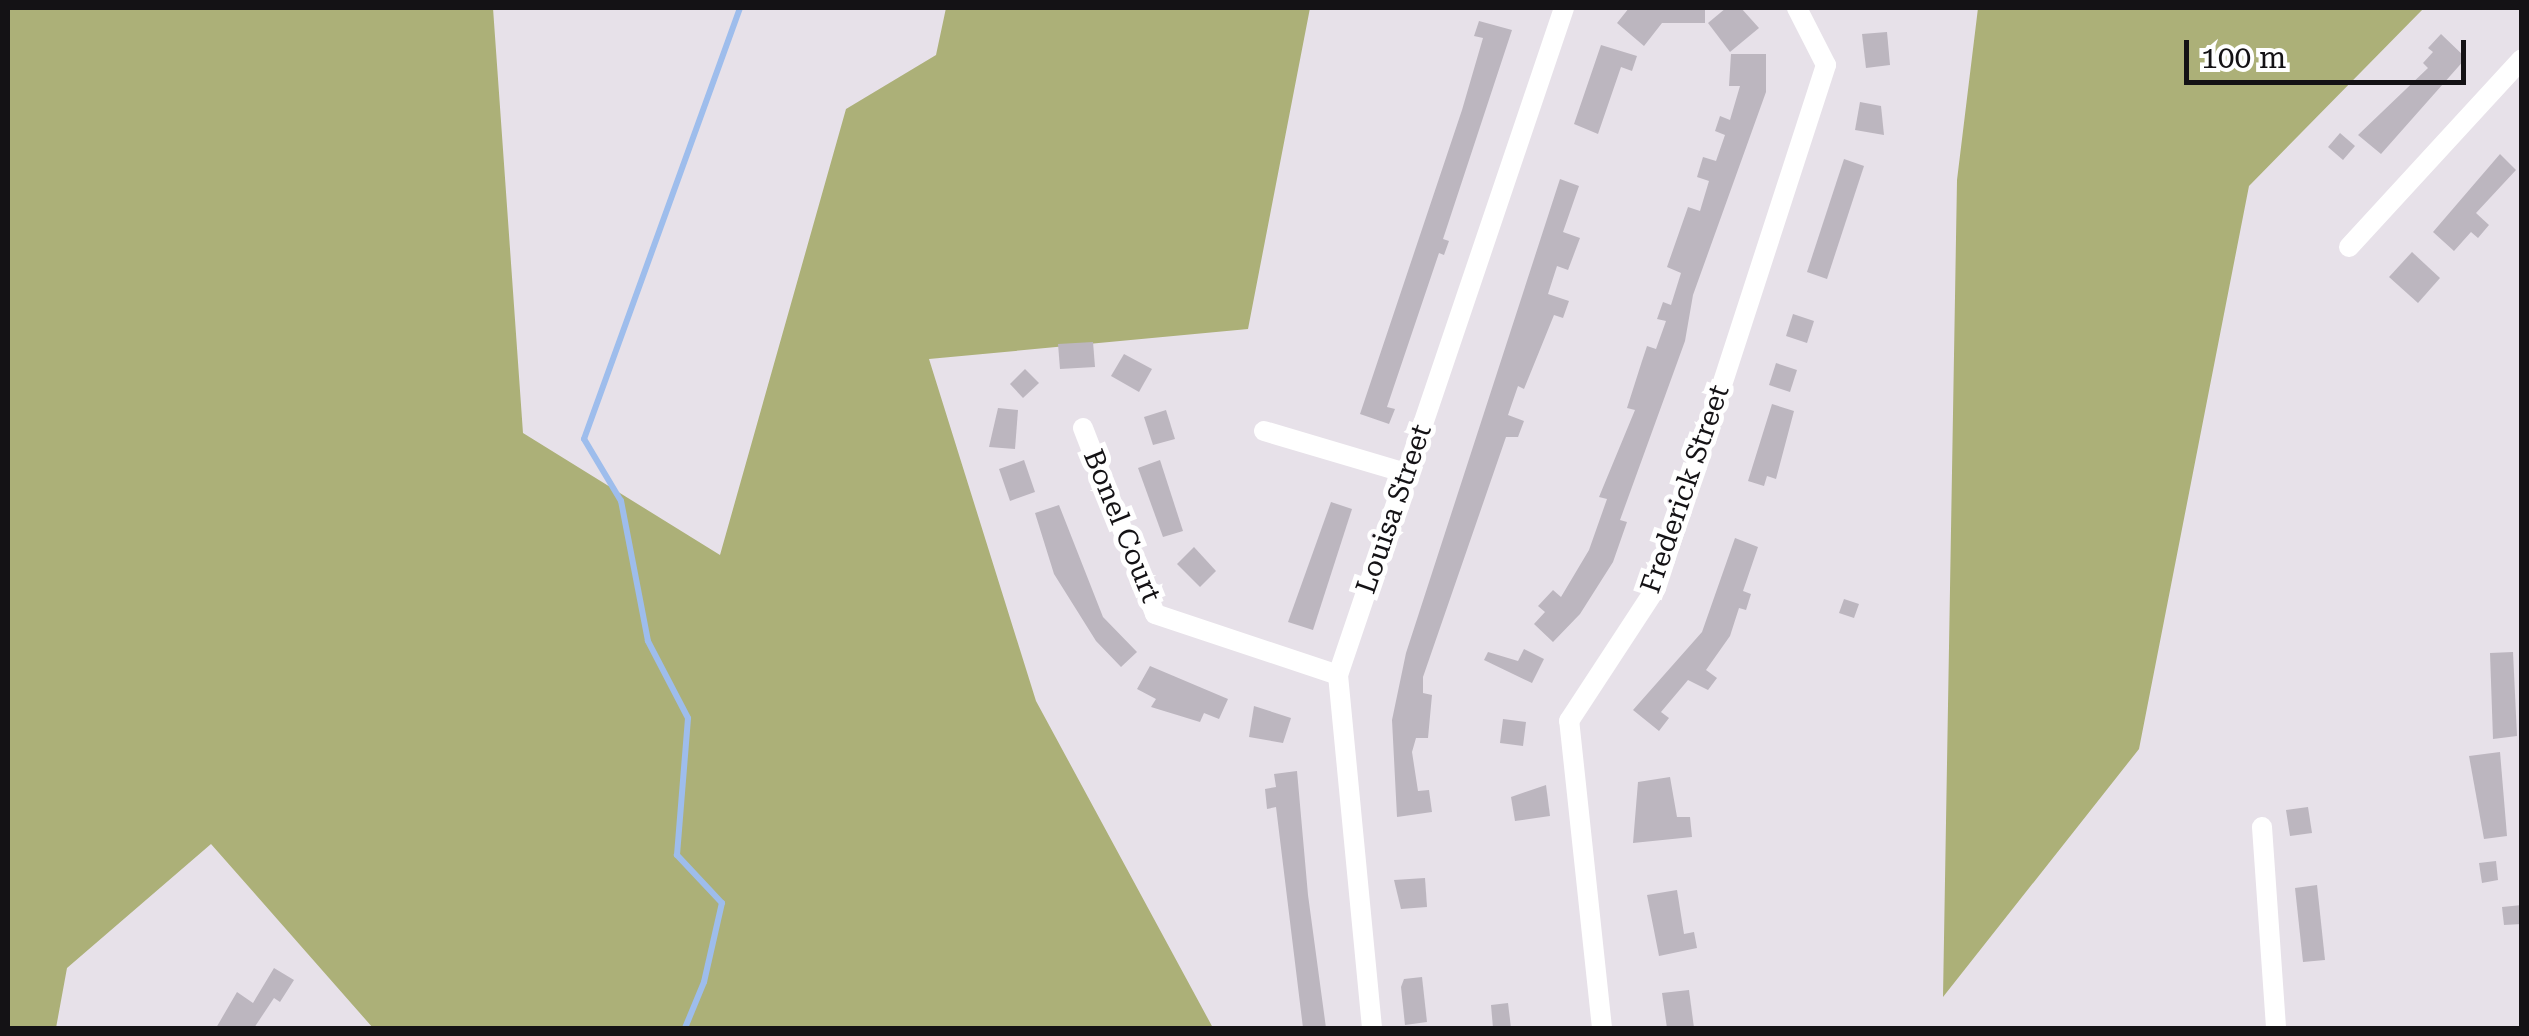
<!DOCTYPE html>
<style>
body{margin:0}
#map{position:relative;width:2529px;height:1036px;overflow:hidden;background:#e7e1e9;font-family:"Roboto Serif",serif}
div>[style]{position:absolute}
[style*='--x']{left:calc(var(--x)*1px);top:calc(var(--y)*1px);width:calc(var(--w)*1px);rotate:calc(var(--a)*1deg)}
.forest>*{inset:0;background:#acb078}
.stream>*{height:6px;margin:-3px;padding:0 3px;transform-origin:3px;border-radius:3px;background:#9ebdec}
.building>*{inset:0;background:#bcb6bf}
.minor>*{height:20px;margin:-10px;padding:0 10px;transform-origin:10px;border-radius:10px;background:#fff}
span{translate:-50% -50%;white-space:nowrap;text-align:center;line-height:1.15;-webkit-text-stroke:10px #fff;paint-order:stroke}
.street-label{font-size:28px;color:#141215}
.frame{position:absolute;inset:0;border:10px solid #141215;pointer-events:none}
.scale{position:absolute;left:2184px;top:40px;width:282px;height:45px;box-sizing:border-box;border:5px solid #141215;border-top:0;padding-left:12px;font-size:30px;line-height:35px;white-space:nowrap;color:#141215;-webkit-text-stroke:8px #fff;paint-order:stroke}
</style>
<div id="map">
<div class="forest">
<i style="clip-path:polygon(8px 8px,493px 8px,523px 433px,720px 555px,846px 109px,936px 55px,946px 8px,1310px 8px,1248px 329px,929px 359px,1036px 701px,1213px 1028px,373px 1028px,211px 844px,67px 968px,56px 1028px,8px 1028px)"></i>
<i style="clip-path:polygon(1978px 8px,2424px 8px,2249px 186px,2139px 749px,1943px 997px,1957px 180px)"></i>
</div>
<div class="stream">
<i style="--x:685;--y:1028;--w:50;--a:-67.6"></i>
<i style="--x:704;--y:982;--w:81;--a:-77.2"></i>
<i style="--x:722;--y:903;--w:66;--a:-133.2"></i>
<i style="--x:677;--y:855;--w:137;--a:-85.4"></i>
<i style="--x:688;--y:718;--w:87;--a:-117.5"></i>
<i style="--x:648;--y:641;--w:143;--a:-100.9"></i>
<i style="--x:621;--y:501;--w:72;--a:-120.8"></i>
<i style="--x:584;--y:439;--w:458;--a:-70.1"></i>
</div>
<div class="building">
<i style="clip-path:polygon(1629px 8px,1705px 8px,1705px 23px,1662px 23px,1644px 46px,1617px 23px)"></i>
<i style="clip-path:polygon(1726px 8px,1741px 8px,1759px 28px,1730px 52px,1708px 23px)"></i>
<i style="clip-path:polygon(1479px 21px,1512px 30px,1443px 239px,1449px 241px,1444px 255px,1439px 253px,1387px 407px,1395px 409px,1389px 424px,1360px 414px,1462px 110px,1483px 38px,1474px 36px)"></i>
<i style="clip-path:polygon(1887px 32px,1890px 65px,1866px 68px,1862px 34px)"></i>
<i style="clip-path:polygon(2441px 34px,2466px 58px,2381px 154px,2358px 135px,2428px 68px,2423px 63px,2433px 52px,2428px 48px)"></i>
<i style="clip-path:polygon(1601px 45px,1637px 56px,1632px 71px,1621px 67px,1598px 134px,1574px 124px)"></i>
<i style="clip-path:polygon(1731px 54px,1766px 54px,1766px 92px,1693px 295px,1685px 341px,1620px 520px,1627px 522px,1613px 562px,1580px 614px,1553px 642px,1534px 624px,1545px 612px,1538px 606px,1553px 590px,1561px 597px,1589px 550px,1607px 499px,1599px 497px,1635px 410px,1627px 408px,1642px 361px,1647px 346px,1656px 349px,1666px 321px,1657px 319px,1663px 302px,1671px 305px,1681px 273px,1667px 267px,1688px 207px,1700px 211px,1709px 181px,1697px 177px,1703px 157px,1716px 161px,1725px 135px,1715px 131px,1720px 116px,1730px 120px,1740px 86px,1729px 86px)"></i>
<i style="clip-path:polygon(1860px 102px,1881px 106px,1884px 135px,1855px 130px)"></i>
<i style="clip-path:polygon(2340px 133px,2355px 146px,2343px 160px,2328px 147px)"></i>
<i style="clip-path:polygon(2500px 154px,2516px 170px,2476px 213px,2489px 225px,2478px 238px,2471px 232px,2454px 251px,2433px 232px)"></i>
<i style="clip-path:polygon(1844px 159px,1864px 166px,1827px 279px,1807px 272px)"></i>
<i style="clip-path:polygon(1560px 179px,1579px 186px,1563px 232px,1580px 238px,1568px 270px,1557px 266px,1548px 294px,1569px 301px,1563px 318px,1554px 315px,1524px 389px,1518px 386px,1508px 415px,1524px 421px,1518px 437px,1506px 437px,1423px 677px,1423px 693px,1432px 695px,1428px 738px,1416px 738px,1412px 752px,1418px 791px,1429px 790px,1432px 812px,1397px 817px,1392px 720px,1406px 653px)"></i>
<i style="clip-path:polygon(2412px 252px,2440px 278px,2418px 303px,2389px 277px)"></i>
<i style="clip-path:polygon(1793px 314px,1814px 321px,1807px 343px,1786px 336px)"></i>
<i style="clip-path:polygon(1093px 342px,1095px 367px,1060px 369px,1058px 344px)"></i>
<i style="clip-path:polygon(1124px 354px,1152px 369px,1139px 392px,1111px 376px)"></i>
<i style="clip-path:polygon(1776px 363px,1797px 370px,1790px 392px,1769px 385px)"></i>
<i style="clip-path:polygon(1025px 369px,1039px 383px,1023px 398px,1010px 384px)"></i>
<i style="clip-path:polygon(1772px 404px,1794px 411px,1776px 479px,1767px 476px,1764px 486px,1748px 481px)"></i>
<i style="clip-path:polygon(998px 408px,1018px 410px,1015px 449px,989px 447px)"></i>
<i style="clip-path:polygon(1166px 410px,1175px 439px,1153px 445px,1144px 417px)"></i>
<i style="clip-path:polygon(1024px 460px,1035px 492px,1010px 501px,999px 469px)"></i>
<i style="clip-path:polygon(1160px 460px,1183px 531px,1163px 537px,1138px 468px)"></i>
<i style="clip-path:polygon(1331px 502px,1352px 509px,1313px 630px,1288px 622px)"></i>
<i style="clip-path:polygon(1059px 505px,1103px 617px,1137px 652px,1121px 667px,1096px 641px,1054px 574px,1035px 513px)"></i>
<i style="clip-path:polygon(1735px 538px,1758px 547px,1743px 591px,1751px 594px,1746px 610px,1739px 608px,1730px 636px,1706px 670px,1717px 678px,1708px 690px,1688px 680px,1661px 712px,1669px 718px,1659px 731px,1633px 710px,1702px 632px)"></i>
<i style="clip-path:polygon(1194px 547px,1216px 571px,1200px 587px,1177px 564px)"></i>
<i style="clip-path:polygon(1844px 599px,1859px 604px,1854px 618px,1839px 613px)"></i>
<i style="clip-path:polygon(1524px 649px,1544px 659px,1532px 683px,1484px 660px,1488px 652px,1518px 661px)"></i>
<i style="clip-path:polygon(2513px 652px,2517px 736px,2493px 739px,2490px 653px)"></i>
<i style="clip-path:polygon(1150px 666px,1228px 699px,1219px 719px,1204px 713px,1200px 722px,1151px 707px,1156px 699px,1137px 689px)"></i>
<i style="clip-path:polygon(1254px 706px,1291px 718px,1283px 743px,1249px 737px)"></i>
<i style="clip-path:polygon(1503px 719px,1526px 722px,1523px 746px,1500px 743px)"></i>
<i style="clip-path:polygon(2500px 752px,2507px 836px,2484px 839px,2469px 756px)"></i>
<i style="clip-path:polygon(1297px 771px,1308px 895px,1326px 1028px,1303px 1028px,1276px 807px,1267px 809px,1265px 789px,1276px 787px,1274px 774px)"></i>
<i style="clip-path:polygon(1670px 777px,1677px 817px,1690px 817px,1692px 837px,1633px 843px,1638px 782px)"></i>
<i style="clip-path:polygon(1546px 785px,1550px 816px,1515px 821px,1511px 797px)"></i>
<i style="clip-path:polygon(2308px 807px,2312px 833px,2290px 836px,2286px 810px)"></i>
<i style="clip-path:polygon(2496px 861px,2498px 880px,2482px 883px,2479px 863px)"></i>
<i style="clip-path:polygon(1425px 878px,1427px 907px,1401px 909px,1394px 880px)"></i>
<i style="clip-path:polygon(2317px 885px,2325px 960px,2303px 962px,2295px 888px)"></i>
<i style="clip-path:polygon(1677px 890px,1684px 934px,1694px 932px,1697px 948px,1659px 956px,1647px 895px)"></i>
<i style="clip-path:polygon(2522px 905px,2522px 924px,2504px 925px,2502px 907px)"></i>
<i style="clip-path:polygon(274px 968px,294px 980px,280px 1002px,274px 998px,254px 1028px,216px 1028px,237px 992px,253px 1003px)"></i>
<i style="clip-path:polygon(1422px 977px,1427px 1022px,1405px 1025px,1401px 987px,1404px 979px)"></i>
<i style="clip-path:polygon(1689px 990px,1694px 1028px,1667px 1028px,1662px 993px)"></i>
<i style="clip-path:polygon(1508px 1003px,1511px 1028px,1493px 1028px,1491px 1005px)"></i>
</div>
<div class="minor">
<i style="--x:2349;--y:247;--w:255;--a:-47.4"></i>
<i style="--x:1083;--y:428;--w:199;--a:68.8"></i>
<i style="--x:1155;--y:614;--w:193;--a:18.4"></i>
<i style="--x:1264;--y:431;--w:148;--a:16.5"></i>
<i style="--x:2262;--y:827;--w:201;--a:86"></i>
<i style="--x:1372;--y:1028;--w:355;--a:-95.5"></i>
<i style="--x:1338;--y:675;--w:704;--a:-71.28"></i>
<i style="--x:1602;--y:1028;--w:309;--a:-96.1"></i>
<i style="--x:1569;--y:721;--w:159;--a:-56.8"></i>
<i style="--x:1656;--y:588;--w:550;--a:-71.99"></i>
<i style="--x:1826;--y:65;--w:64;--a:-117"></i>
</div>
<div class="street-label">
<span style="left:1685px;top:489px;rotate:-71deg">Frederick Street</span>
<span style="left:1394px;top:509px;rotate:-71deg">Louisa Street</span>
<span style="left:1122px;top:526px;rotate:68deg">Bonel Court</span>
</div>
<div class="frame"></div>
<div class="scale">100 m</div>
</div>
